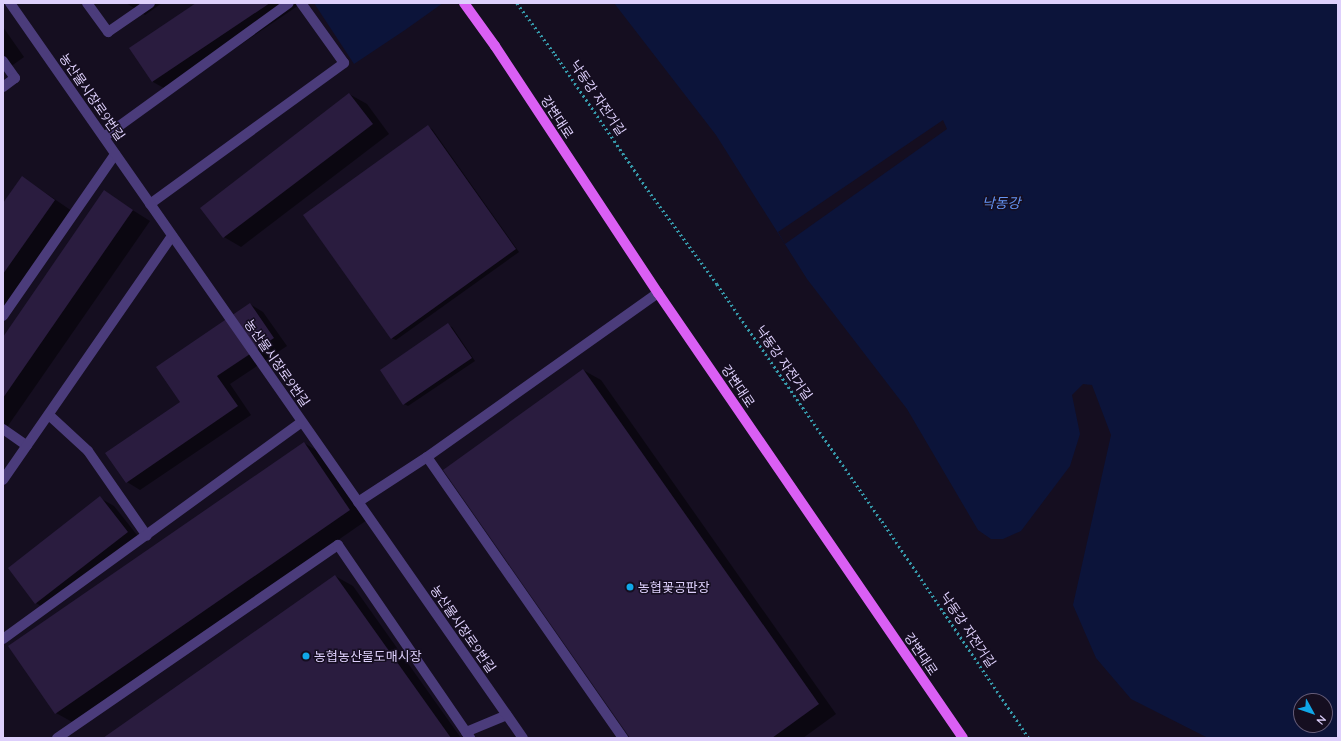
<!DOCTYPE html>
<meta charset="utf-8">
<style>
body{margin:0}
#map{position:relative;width:1341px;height:741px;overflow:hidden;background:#150e20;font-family:Quicksand,"Noto Sans KR",sans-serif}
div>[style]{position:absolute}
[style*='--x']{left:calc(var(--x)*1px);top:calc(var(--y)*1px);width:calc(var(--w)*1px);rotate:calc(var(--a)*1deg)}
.water>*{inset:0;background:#0c143a}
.pier>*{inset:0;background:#150e20}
.shadow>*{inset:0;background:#0007}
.building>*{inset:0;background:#2a1c3f}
.path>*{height:2.5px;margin-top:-1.25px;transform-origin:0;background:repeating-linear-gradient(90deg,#3699aa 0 2px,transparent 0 5px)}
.lane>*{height:10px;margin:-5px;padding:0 5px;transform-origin:5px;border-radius:5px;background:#4b3c7b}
.street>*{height:10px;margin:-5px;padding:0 5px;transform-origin:5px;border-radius:5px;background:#4b3c7b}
.primary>*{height:10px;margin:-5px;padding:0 5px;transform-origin:5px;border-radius:5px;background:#da5ff4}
.dots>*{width:11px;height:11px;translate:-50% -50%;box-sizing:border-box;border:2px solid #150e20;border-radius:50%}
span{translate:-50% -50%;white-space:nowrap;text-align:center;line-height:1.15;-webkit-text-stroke:3px #150e20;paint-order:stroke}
.street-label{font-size:13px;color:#ded0fc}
.poi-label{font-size:13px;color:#ded0fc}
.left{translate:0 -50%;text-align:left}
.water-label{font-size:14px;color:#6595f5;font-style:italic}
.frame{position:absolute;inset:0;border:4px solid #ded0fc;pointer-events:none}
.north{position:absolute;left:1293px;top:693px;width:40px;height:40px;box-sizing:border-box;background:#150e20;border:1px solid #655c78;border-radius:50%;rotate:130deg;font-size:11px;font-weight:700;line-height:16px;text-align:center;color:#ded0fc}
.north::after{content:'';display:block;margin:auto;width:14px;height:18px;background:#10a7e8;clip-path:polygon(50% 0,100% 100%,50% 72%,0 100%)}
</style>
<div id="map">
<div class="water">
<i style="clip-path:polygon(314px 3px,443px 3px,405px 30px,354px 64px)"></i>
<i style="clip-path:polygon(evenodd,614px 3px,1338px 3px,1338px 738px,1208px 738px,1131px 699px,1096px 658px,1073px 605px,1111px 435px,1092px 385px,1083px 384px,1072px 395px,1080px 434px,1070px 466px,1021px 531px,1003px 539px,991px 539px,978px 530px,907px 409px,807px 279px,716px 135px,614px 3px,1301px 701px,1325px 701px,1325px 725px,1301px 725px,1301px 701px)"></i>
</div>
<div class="pier">
<i style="clip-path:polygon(943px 120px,947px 129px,785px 244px,778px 232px)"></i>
</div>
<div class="shadow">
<i style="clip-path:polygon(126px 3px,162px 3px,145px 15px)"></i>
<i style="clip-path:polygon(197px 3px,302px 3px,171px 92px,153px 82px,130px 48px)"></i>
<i style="clip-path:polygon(3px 27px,24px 57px,3px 72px)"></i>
<i style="clip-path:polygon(349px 94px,367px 104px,389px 134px,241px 247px,224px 237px)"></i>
<i style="clip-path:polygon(428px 127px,432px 129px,519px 252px,396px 340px,391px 338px)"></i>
<i style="clip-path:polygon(22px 177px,72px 211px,3px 308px,3px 204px)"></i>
<i style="clip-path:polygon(104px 192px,150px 221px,3px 433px,3px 339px)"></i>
<i style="clip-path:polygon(250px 304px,263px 312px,287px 346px,230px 384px,251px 415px,140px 490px,127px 482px)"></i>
<i style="clip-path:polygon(448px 325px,452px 327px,475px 361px,408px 406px,404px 404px)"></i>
<i style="clip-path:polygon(583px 370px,601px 380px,836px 714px,803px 738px,631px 738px)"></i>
<i style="clip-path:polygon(304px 443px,321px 453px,367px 520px,74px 723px,56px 713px,10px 646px)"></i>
<i style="clip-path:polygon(100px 498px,114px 506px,141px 540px,49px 611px,36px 603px)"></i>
<i style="clip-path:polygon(335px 576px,353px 586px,461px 738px,105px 738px)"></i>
</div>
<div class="building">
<i style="clip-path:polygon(196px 3px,270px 3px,152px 82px,129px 48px)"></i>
<i style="clip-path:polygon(349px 93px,373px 124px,223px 238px,200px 208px)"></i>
<i style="clip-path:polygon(428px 125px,516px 249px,391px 339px,303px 215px)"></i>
<i style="clip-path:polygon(22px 176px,55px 200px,3px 274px,3px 203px)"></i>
<i style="clip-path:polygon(104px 190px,133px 210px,3px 398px,3px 337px)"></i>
<i style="clip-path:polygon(250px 303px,274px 338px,217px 376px,238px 406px,126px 483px,105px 453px,180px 402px,156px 367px)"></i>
<i style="clip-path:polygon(448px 323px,472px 358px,403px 405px,380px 370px)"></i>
<i style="clip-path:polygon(583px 369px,819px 704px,772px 738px,630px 738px,443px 470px)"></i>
<i style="clip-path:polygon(304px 442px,350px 510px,55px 714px,8px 646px)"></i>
<i style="clip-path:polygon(100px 496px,128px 532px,35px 604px,8px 568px)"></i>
<i style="clip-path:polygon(335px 575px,451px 738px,103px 738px)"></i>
</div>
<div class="path">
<i style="--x:517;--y:3;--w:64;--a:53.3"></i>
<i style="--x:555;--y:54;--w:165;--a:55.6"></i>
<i style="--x:648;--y:190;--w:117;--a:53.7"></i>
<i style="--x:717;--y:284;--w:289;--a:55.2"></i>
<i style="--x:882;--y:521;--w:262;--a:55.9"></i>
</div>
<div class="lane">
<i style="--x:87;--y:3;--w:36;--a:54"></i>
<i style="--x:108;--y:32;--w:51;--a:-34.6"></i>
<i style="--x:3;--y:61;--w:21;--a:55"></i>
<i style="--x:15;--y:78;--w:15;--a:143"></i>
<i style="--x:104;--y:137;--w:228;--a:-35.9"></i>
<i style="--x:150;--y:204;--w:240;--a:-36"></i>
<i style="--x:344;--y:63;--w:74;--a:-125.6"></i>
<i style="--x:3;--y:316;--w:197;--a:-55.3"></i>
<i style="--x:49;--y:415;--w:53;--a:42.7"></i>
<i style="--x:88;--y:451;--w:103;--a:55.2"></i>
<i style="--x:3;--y:429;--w:29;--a:35"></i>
<i style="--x:427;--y:457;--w:283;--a:-35.4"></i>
<i style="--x:3;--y:480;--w:297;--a:-55.3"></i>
<i style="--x:358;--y:502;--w:82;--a:-33.1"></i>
<i style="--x:427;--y:457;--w:343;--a:55.1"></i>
<i style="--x:3;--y:639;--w:369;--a:-36"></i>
<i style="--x:466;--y:732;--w:44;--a:-22.5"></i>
<i style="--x:57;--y:738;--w:341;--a:-34.5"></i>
<i style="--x:338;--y:545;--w:234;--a:55.6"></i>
</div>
<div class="street">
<i style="--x:10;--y:3;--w:896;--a:55.09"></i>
</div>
<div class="primary">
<i style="--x:464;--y:3;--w:53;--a:54.2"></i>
<i style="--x:495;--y:46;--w:296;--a:56.6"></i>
<i style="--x:658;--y:293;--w:539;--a:55.57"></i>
</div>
<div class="dots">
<i style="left:630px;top:587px;background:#10a7e8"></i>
<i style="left:306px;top:656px;background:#10a7e8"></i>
</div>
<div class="street-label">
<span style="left:92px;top:97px;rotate:55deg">농산물시장로9번길</span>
<span style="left:598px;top:98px;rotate:56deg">낙동강 자전거길</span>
<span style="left:557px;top:117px;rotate:57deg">강변대로</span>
<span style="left:277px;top:363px;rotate:55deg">농산물시장로9번길</span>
<span style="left:784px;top:363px;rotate:55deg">낙동강 자전거길</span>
<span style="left:738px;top:386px;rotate:56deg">강변대로</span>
<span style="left:463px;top:629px;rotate:55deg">농산물시장로9번길</span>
<span style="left:968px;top:630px;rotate:56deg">낙동강 자전거길</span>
<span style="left:921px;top:654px;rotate:56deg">강변대로</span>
</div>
<div class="poi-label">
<span class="left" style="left:638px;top:587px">농협꽃공판장</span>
<span class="left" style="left:314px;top:656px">농협농산물도매시장</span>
</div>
<div class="water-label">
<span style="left:1001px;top:203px">낙동강</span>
</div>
<div class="frame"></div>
<div class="north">N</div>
</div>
